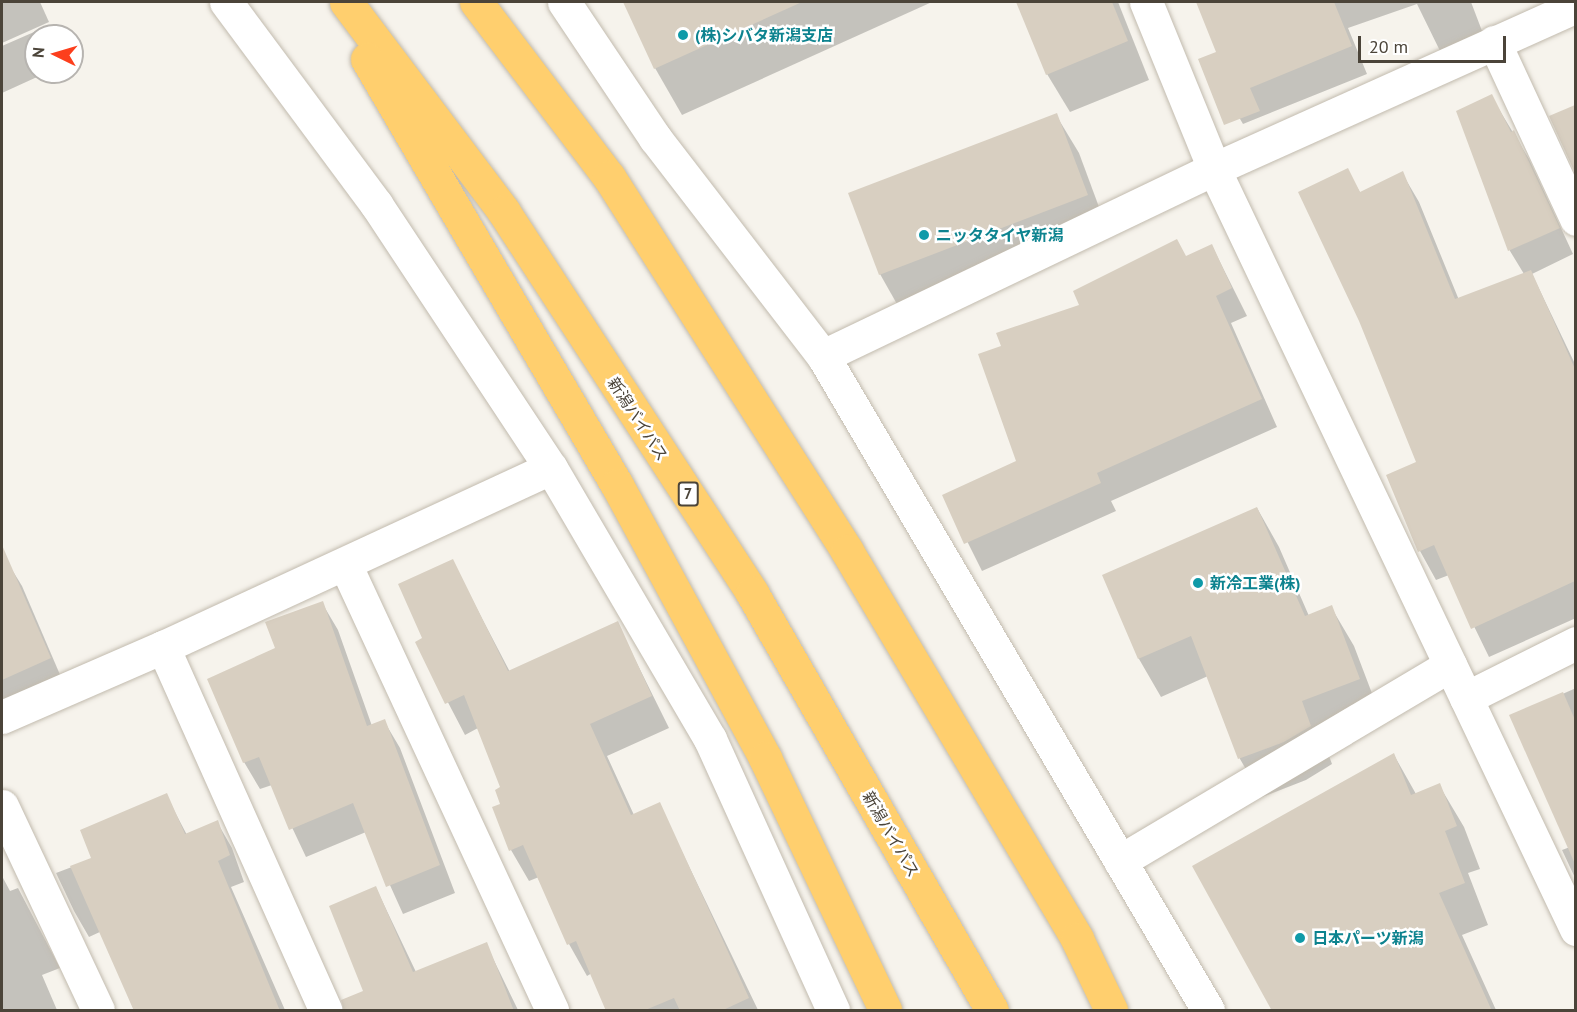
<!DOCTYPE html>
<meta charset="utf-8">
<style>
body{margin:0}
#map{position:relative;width:1577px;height:1012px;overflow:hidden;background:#f6f3ec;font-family:"PT Sans","Noto Sans JP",sans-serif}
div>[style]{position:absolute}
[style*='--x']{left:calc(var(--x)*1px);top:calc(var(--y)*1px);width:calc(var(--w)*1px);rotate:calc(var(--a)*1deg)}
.shadow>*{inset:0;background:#0003}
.building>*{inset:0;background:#d8cfc1}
.roads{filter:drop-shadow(0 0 2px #c2bbae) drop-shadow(0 0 2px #c2bbae)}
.street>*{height:33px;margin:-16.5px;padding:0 16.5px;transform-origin:16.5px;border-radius:16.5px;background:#fff}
.highway>*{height:33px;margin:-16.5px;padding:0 16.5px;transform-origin:16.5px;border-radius:16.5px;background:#ffcf6e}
.dots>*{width:16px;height:16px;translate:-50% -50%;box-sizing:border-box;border:3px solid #fff;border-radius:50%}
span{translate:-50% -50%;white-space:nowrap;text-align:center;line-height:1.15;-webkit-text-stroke:5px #fff;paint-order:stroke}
.shield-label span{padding:2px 4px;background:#fff;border:2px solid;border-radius:4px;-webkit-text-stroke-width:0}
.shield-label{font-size:15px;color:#4b4439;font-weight:700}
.culture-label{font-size:16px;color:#0d838f;font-weight:700}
.left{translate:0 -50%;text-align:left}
.street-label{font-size:16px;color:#4b4439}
.frame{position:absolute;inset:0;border:3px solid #4b4439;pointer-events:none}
.north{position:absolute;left:24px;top:24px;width:60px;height:60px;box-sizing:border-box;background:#fff;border:2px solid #b7b4b0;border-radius:50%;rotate:275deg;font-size:16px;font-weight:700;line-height:24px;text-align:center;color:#4b4439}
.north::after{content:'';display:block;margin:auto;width:21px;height:27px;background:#fc3f1d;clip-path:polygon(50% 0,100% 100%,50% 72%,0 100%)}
.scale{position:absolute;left:1358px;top:36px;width:148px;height:27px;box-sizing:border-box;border:3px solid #4b4439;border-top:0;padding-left:8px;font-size:18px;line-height:21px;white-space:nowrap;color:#4b4439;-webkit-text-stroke:4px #fff;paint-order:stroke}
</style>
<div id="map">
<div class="shadow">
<i style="clip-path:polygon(2px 2px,40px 2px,49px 22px,2px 43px)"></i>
<i style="clip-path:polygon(625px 2px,932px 2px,682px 115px,655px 68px)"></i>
<i style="clip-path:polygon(1018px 2px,1118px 2px,1149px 80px,1070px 112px,1047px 74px)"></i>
<i style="clip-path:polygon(1198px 2px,1471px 2px,1487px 44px,1442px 55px,1417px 4px,1348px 28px,1367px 74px,1243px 124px,1227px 97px,1218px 52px)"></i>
<i style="clip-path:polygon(50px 25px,55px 36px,36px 36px,36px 72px,48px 72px,2px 93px,2px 46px)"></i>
<i style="clip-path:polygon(1491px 96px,1529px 159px,1573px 254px,1532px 274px,1576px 366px,1576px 618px,1489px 657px,1449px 575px,1436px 580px,1420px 551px,1418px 463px,1347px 170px,1361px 194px,1402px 173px,1419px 202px,1459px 300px,1524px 274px,1510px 251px,1458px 111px)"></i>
<i style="clip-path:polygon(1576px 107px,1576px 170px,1551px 117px)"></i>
<i style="clip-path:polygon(1056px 115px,1079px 153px,1109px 234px,902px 313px,880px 274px)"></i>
<i style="clip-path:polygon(1212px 246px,1247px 316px,1231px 323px,1277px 427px,1111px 501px,1116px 511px,982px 571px,944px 495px,1018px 462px,1003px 347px)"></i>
<i style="clip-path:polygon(1257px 508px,1279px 547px,1309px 616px,1331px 607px,1354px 646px,1381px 717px,1323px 740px,1332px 764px,1306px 780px,1262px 797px,1240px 759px,1208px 676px,1161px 697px,1139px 659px,1104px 576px)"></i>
<i style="clip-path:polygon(2px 559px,6px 560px,22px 586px,64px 684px,9px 709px,2px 696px)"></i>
<i style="clip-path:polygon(452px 561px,510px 672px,617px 623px,669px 728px,607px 756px,634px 815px,659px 804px,758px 1010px,607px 1010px,592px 973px,587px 976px,569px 944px,539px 877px,529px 881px,511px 850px,502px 788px,478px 728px,465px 735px,417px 643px,424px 639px)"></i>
<i style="clip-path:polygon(322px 603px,338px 630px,372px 726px,384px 721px,400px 748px,455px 893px,403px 914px,366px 832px,306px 857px,272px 785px,260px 789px,244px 762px,277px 649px)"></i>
<i style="clip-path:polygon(1576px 688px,1576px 880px,1562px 850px,1570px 847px,1517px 714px)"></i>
<i style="clip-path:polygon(1394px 755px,1416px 794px,1439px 785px,1464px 827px,1480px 869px,1468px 873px,1488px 925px,1462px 935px,1496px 1010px,1273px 1010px)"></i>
<i style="clip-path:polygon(166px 795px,187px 835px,217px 822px,232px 848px,244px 882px,231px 887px,285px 1010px,134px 1010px,102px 931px,89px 937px,74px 911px,56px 873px,93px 859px)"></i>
<i style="clip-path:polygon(2px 876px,10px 891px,18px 888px,60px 968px,42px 975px,57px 1010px,2px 1010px)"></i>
<i style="clip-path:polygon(376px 888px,416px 972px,486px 944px,518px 1010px,372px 1010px)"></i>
</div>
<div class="building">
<i style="clip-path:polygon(623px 2px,802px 2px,654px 69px)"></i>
<i style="clip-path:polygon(1016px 2px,1112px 2px,1128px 41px,1046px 75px)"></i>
<i style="clip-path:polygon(1196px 2px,1334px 2px,1352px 46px,1250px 88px,1260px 111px,1224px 125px,1198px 59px,1216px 52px)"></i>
<i style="clip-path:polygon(1492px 94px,1511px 132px,1514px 130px,1560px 228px,1508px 251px,1456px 111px)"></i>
<i style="clip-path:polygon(1575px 105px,1575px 173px,1549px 116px)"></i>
<i style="clip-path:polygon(1057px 113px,1088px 195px,879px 275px,848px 193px)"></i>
<i style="clip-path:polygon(1348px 168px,1360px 192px,1403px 171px,1455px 299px,1531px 270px,1575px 369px,1575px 581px,1471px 629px,1434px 545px,1418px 552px,1386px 475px,1416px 462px,1359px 321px,1298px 192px)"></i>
<i style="clip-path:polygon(1177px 239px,1186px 256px,1212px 244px,1232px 288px,1216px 296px,1262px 399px,1097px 473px,1101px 483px,964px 544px,942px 495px,1016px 461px,978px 354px,1001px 346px,996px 333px,1079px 305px,1073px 291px)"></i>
<i style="clip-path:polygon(1257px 507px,1305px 616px,1332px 605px,1360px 679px,1302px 701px,1311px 726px,1284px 742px,1238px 759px,1191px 636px,1138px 659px,1102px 575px)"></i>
<i style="clip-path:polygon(2px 545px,51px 658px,2px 680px)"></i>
<i style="clip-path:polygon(453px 559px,508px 671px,618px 621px,652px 696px,590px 724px,631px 815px,660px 802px,749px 998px,721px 1011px,680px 1011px,674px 998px,643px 1011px,606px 1011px,576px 941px,567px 945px,523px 845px,509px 851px,492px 807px,500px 804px,495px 790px,500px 787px,464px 695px,445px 704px,415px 642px,422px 638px,398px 584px)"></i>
<i style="clip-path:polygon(323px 601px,367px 726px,385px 719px,440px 865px,386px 887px,353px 803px,289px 830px,259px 757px,243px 763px,207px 679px,275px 648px,265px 622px)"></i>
<i style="clip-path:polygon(1563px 692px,1575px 720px,1575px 864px,1509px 715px)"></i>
<i style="clip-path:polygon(1394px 753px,1411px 795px,1440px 783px,1457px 826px,1445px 831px,1465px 883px,1439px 893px,1492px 1011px,1272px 1011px,1192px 866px)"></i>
<i style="clip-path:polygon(167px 793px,185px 834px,218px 820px,230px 855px,218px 861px,280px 1011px,134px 1011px,70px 866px,91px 858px,80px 830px)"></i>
<i style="clip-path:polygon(376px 886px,413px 972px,487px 942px,514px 1011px,344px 1011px,341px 1000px,363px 991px,329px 906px)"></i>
</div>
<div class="roads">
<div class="street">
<i style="--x:226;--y:2;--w:252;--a:53.4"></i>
<i style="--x:376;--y:204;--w:317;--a:56.5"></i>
<i style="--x:551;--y:468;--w:314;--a:59.6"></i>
<i style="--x:710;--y:739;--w:298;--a:65.6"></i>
<i style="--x:564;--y:2;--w:164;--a:56.2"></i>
<i style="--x:655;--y:138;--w:275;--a:52.4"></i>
<i style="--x:823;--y:356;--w:759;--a:59.52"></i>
<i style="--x:1146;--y:2;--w:180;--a:67.8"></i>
<i style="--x:1214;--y:169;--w:842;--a:64.53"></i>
<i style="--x:1494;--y:42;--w:195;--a:65.1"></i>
<i style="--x:823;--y:356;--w:433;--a:-25.6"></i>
<i style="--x:1214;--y:169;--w:397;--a:-24.2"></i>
<i style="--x:345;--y:564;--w:492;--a:65.1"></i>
<i style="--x:163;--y:647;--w:398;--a:65.9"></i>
<i style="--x:1466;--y:698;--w:123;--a:-26.6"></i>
<i style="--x:2;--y:717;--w:176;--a:-23.5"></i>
<i style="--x:163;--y:647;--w:427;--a:-24.8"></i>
<i style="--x:2;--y:806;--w:225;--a:64.8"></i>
<i style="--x:1120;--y:861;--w:384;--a:-30.7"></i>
</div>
<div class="highway">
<i style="--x:346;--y:2;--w:263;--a:53"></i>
<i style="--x:504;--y:212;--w:455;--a:56.9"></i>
<i style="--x:752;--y:593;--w:481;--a:60.1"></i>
<i style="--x:476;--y:2;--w:220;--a:52.8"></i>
<i style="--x:609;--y:177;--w:443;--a:57.5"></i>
<i style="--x:847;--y:551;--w:451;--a:59.3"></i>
<i style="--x:1077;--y:939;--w:79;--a:64.4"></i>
<i style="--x:367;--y:59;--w:494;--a:59.6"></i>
<i style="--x:617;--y:485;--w:311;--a:61.5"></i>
<i style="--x:765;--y:758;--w:279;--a:64.5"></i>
</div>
</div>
<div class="dots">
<i style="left:683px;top:35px;background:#0f9aa8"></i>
<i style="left:924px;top:235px;background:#0f9aa8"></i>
<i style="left:1198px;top:583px;background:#0f9aa8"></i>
<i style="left:1300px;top:938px;background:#0f9aa8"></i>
</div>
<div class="shield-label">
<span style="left:688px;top:494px">7</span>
</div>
<div class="culture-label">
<span class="left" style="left:695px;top:35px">(株)シバタ新潟支店</span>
<span class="left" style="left:936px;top:235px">ニッタタイヤ新潟</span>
<span class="left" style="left:1210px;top:583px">新冷工業(株)</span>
<span class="left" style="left:1312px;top:938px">日本パーツ新潟</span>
</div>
<div class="street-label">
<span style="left:638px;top:419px;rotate:57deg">新潟バイパス</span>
<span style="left:891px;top:834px;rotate:60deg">新潟バイパス</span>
</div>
<div class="frame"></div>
<div class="north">N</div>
<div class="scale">20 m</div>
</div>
